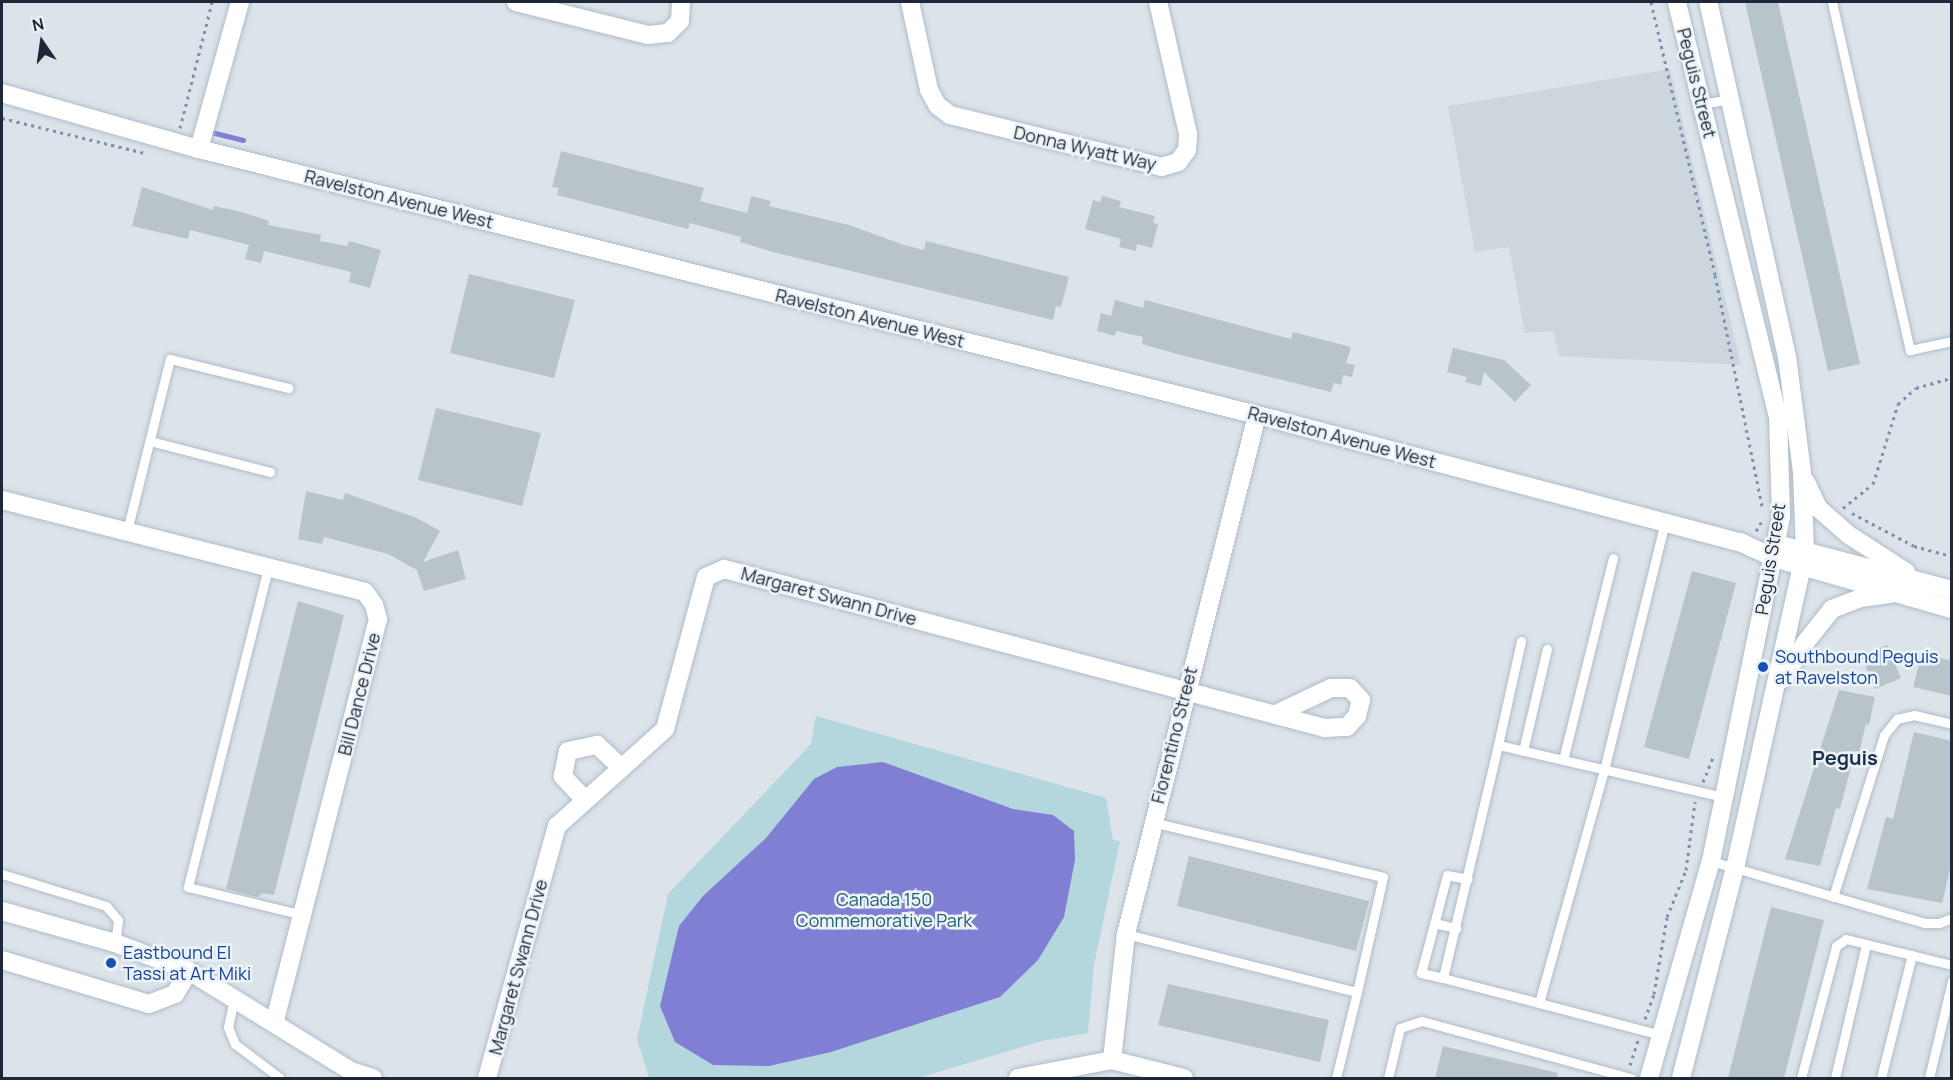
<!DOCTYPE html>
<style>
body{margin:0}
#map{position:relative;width:1953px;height:1080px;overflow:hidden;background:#dce4ea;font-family:Manrope,sans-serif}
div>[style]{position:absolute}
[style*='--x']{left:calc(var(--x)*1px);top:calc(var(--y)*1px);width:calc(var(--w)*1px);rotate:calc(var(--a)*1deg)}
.built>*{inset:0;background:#cdd6dd}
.green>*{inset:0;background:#b3d7dd}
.water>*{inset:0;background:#817fd4}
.stream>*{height:5px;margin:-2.5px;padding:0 2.5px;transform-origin:2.5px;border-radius:2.5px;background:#817fd4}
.building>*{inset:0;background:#b8c3ca}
.path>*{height:3px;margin-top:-1.5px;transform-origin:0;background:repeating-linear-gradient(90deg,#7a92b0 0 3px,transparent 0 7.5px)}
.roads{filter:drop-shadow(0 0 2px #afbcca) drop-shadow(0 0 2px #afbcca)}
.lane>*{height:9px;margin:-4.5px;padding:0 4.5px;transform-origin:4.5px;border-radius:4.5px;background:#fff}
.street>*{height:18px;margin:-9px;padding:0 9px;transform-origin:9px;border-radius:9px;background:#fff}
.secondary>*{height:18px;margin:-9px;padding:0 9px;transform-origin:9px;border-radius:9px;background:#fff}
.dots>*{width:16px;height:16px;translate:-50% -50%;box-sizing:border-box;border:3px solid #ecf3f6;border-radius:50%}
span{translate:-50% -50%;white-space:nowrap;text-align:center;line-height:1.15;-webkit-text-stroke:5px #ecf3f6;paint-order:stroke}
.street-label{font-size:18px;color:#1d2939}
.transit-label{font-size:18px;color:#164399}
.left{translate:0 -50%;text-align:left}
.park-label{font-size:18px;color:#255f73}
.neighbourhood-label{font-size:20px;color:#182c4c;font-weight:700}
.frame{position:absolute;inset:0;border:3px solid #1d2939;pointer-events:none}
.north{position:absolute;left:12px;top:12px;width:60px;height:60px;-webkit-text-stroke:4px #ecf3f6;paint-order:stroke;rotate:347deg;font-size:16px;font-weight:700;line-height:24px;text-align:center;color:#1d2939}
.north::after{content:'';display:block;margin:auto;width:21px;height:27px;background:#1d2939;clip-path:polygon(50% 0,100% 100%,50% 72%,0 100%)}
</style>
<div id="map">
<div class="built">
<i style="clip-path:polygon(1670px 69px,1741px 365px,1559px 356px,1553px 331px,1525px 333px,1509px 247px,1475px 252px,1448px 106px)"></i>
</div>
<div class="green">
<i style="clip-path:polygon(816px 716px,1106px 798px,1113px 840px,1120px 841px,1094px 965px,1088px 1033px,1042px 1041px,918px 1078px,649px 1078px,637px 1039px,668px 894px,811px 744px)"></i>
</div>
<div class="water">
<i style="clip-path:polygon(883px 762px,1013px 809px,1053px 815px,1074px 831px,1075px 860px,1064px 917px,1038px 960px,1000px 997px,831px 1052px,769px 1066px,713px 1065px,675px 1042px,660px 1006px,679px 926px,703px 896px,766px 838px,814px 779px,837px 767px)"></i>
</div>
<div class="stream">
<i style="--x:211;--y:132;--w:33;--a:14"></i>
</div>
<div class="building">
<i style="clip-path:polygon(1745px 2px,1778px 2px,1860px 364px,1828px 371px)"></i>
<i style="clip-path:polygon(561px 151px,704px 188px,700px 201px,747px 213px,751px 196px,771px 201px,769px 206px,849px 225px,904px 245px,924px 250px,926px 241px,1069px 277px,1061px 307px,1056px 306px,1053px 320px,773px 252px,740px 242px,741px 237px,690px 223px,688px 229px,557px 195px,559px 188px,552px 187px)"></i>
<i style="clip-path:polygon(142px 187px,213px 210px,214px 206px,242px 212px,269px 221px,268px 225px,321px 235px,320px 241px,347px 246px,349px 241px,381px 250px,370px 288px,349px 282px,351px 272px,264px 251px,261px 263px,245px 259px,249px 245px,190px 230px,188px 239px,132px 226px)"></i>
<i style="clip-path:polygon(1102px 196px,1121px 201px,1119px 207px,1155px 216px,1153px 223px,1158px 224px,1152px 248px,1137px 244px,1136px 251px,1119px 247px,1121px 239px,1085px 229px,1093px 200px,1100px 202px)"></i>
<i style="clip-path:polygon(469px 274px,575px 300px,554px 378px,450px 353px)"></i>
<i style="clip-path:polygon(1115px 300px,1143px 308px,1145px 300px,1291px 339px,1293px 332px,1351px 347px,1346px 363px,1355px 365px,1352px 377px,1343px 375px,1341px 385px,1334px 383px,1331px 392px,1177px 354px,1142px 344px,1143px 337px,1116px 331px,1115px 336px,1097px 331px,1101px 313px,1111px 316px)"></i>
<i style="clip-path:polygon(1453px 348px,1504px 360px,1531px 385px,1515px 402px,1484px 372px,1481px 386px,1465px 382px,1467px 377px,1447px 372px)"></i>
<i style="clip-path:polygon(436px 408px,541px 433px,522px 506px,418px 480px)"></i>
<i style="clip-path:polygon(306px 491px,343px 500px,345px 493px,417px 518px,440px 531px,423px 562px,458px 550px,466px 579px,424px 591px,417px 570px,388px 554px,324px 537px,322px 544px,298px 539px)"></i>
<i style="clip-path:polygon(1692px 571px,1736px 583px,1689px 759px,1644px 747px)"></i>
<i style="clip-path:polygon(298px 601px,344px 615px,274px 895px,263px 893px,257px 897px,226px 889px)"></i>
<i style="clip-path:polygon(1887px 645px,1901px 678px,1875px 689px,1861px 656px)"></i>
<i style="clip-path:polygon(1922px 653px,1952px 661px,1952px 696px,1913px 687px)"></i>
<i style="clip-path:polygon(1839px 690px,1875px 697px,1869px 725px,1866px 724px,1859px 753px,1855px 752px,1840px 809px,1836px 808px,1820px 866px,1785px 859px)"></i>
<i style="clip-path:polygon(1914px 732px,1952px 741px,1952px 861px,1942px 903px,1867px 889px,1886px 817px,1893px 819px)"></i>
<i style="clip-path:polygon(1189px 856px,1369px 901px,1356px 951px,1177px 906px)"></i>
<i style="clip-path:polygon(1771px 907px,1824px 920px,1784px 1078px,1728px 1078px)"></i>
<i style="clip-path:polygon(1168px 984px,1329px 1020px,1320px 1062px,1158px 1025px)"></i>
<i style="clip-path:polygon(1443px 1046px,1558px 1073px,1557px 1078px,1435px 1078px)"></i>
</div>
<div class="path">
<i style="--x:1651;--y:2;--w:280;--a:76.8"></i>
<i style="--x:1715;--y:275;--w:237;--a:78.5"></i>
<i style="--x:2;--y:118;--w:147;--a:13.8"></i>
<i style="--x:180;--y:128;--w:130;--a:-75.7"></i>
<i style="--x:1843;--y:508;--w:38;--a:-39"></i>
<i style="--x:1873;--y:484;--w:84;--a:-72.6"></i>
<i style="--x:1898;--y:404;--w:24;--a:-42"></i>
<i style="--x:1916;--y:388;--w:37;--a:-16"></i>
<i style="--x:1852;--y:513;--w:70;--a:28"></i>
<i style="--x:1914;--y:546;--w:39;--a:15"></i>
<i style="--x:1756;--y:531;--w:14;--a:-60"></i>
<i style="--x:1703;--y:782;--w:29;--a:-68"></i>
<i style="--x:1645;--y:1019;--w:27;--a:-70"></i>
<i style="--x:1654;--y:994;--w:78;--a:-80.4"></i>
<i style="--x:1667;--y:917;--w:51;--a:-68"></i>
<i style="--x:1686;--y:870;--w:69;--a:-82.5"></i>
<i style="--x:1630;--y:1065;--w:26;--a:-72"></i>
</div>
<div class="roads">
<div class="lane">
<i style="--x:1832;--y:2;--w:357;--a:77.4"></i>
<i style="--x:1910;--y:350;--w:43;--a:-12.1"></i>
<i style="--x:1702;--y:104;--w:28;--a:-10"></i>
<i style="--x:150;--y:441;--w:124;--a:14.5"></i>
<i style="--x:127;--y:531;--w:177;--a:-76"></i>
<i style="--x:170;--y:359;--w:122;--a:13.8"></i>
<i style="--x:268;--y:568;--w:329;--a:104.1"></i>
<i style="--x:188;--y:887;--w:118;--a:13.7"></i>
<i style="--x:1521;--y:641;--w:107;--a:102.5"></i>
<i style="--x:1498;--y:745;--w:232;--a:13"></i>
<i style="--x:1498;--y:745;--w:239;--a:103.3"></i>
<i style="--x:1443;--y:978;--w:99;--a:14.6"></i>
<i style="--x:1539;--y:1003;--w:242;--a:-74.4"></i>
<i style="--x:1604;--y:770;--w:255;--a:-76.2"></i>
<i style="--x:1523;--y:751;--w:105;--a:-76.8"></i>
<i style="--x:1563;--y:760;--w:208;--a:-76.1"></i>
<i style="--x:1711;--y:861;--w:222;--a:16.2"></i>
<i style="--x:1924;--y:923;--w:15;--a:0"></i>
<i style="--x:1939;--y:923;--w:14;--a:-21"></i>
<i style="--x:2;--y:874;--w:109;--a:17.1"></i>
<i style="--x:106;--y:906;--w:18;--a:49"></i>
<i style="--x:118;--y:920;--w:23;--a:97"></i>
<i style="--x:1833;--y:897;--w:170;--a:-72.5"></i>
<i style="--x:1884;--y:735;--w:21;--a:-51"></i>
<i style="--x:1897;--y:719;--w:17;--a:-13"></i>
<i style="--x:1914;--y:715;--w:39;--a:13"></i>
<i style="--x:1434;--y:923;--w:23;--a:13"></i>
<i style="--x:1126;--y:934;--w:238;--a:14.1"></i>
<i style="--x:1357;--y:992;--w:118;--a:-77.3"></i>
<i style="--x:1383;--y:877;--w:236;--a:-166.6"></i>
<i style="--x:1443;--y:978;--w:23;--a:-167"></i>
<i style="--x:1421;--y:973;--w:101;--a:-75.1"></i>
<i style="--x:1447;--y:875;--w:21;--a:11"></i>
<i style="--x:234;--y:999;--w:29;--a:102"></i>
<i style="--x:228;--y:1027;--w:18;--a:68"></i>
<i style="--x:235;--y:1044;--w:56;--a:37.1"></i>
<i style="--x:1539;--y:1003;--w:126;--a:14.7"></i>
<i style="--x:1336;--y:1078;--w:89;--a:-76.3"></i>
<i style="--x:1388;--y:1078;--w:51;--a:-76.5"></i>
<i style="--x:1400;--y:1028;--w:23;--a:-18"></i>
<i style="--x:1422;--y:1021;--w:217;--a:15.3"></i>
<i style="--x:1801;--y:1078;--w:137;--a:-75.1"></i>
<i style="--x:1836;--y:946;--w:12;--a:-35"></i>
<i style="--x:1846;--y:939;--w:109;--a:13.8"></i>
<i style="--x:1835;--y:1078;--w:137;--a:-76.9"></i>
<i style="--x:1881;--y:1078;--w:127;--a:-75.9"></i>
<i style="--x:1929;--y:1078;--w:100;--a:-76.7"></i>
</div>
<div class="street">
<i style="--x:516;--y:2;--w:136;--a:14"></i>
<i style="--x:648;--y:35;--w:20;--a:-6"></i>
<i style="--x:668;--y:33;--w:17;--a:-45"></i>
<i style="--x:680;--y:21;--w:19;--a:-87"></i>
<i style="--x:910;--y:2;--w:90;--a:77.8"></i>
<i style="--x:929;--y:90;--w:18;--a:61"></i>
<i style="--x:938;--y:106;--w:15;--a:37"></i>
<i style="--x:950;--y:115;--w:217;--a:13.8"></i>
<i style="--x:1161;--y:167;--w:18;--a:-16"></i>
<i style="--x:1178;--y:162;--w:15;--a:-53"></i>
<i style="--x:1187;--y:150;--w:16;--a:-86"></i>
<i style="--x:1188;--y:134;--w:135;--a:-102.8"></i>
<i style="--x:2;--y:93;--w:205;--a:15.9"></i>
<i style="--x:199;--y:149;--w:1107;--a:14.11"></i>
<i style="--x:1273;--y:419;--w:483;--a:14.8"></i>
<i style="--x:1740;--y:542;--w:38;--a:25"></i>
<i style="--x:199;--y:149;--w:153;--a:-74.4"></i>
<i style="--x:2;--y:500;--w:374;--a:14.2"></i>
<i style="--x:365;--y:592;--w:16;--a:55"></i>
<i style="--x:374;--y:605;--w:15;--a:74"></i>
<i style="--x:378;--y:619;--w:417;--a:104.4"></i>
<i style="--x:585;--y:800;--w:33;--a:-133"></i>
<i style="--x:563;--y:776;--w:25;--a:-79"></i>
<i style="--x:568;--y:751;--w:30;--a:-12"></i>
<i style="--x:597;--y:745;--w:34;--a:43"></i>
<i style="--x:2;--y:911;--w:117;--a:15.8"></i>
<i style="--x:115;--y:943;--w:79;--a:20.7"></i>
<i style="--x:189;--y:971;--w:190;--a:31.7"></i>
<i style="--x:351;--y:1071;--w:23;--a:18"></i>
<i style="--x:2;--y:960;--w:153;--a:16.7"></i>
<i style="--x:149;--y:1004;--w:28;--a:-21"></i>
<i style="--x:175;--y:994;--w:27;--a:-59"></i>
<i style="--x:1112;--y:1060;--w:127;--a:-83.7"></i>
<i style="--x:1126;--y:934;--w:535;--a:-75.83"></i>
<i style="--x:487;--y:1078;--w:262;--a:-74.5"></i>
<i style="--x:557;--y:826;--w:145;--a:-41.9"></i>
<i style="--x:665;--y:729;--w:157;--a:-74.9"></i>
<i style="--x:706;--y:577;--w:20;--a:-24"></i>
<i style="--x:724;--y:569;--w:622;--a:14.82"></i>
<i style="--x:1325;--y:728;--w:22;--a:-3"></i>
<i style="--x:1347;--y:727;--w:15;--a:-48"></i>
<i style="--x:1357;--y:716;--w:16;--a:-76"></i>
<i style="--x:1361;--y:700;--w:16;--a:-133"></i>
<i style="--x:1350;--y:688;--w:19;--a:180"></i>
<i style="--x:1331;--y:688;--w:61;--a:154.7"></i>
<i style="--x:1018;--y:1078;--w:96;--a:-10.8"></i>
<i style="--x:1112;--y:1060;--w:74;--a:14"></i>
</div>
<div class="secondary">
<i style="--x:1806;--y:482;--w:29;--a:65"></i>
<i style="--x:1818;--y:508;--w:41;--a:41.1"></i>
<i style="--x:1849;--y:535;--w:68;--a:33"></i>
<i style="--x:1777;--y:544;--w:181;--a:14.7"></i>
<i style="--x:1774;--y:558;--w:185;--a:16"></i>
<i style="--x:1783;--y:679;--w:42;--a:-58.6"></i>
<i style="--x:1805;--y:643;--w:43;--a:-51.5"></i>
<i style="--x:1832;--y:609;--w:31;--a:-21"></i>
<i style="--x:1861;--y:598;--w:30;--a:-8"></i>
<i style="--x:1649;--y:1078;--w:226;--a:-74.1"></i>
<i style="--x:1711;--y:861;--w:352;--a:-78.5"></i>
<i style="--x:1781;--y:516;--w:99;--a:-91.7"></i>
<i style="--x:1778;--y:417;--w:427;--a:-103.7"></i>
<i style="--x:1681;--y:1078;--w:217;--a:-75.6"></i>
<i style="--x:1735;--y:868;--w:325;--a:-77.5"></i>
<i style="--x:1805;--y:551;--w:79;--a:-92.2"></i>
<i style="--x:1802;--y:472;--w:116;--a:-97.4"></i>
<i style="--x:1787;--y:357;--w:364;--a:-102.5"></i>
</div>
</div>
<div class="dots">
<i style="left:1763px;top:667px;background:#1a4fb4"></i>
<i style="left:111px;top:963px;background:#1a4fb4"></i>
</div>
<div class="street-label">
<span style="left:1697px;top:83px;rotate:76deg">Peguis Street</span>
<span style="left:1085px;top:148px;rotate:13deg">Donna Wyatt Way</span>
<span style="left:399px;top:199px;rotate:14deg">Ravelston Avenue West</span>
<span style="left:870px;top:318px;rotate:14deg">Ravelston Avenue West</span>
<span style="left:1342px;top:437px;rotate:15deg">Ravelston Avenue West</span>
<span style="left:1770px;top:559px;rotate:-81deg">Peguis Street</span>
<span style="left:829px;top:596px;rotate:15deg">Margaret Swann Drive</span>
<span style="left:359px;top:694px;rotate:-76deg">Bill Dance Drive</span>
<span style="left:1174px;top:735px;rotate:-76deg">Fiorentino Street</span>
<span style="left:518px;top:967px;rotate:-75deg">Margaret Swann Drive</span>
</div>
<div class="transit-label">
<span class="left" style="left:1775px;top:667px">Southbound Peguis<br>at Ravelston</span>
<span class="left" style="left:123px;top:963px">Eastbound El<br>Tassi at Art Miki</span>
</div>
<div class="park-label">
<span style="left:884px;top:910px">Canada 150<br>Commemorative Park</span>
</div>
<div class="neighbourhood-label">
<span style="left:1845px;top:757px">Peguis</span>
</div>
<div class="frame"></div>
<div class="north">N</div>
</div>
